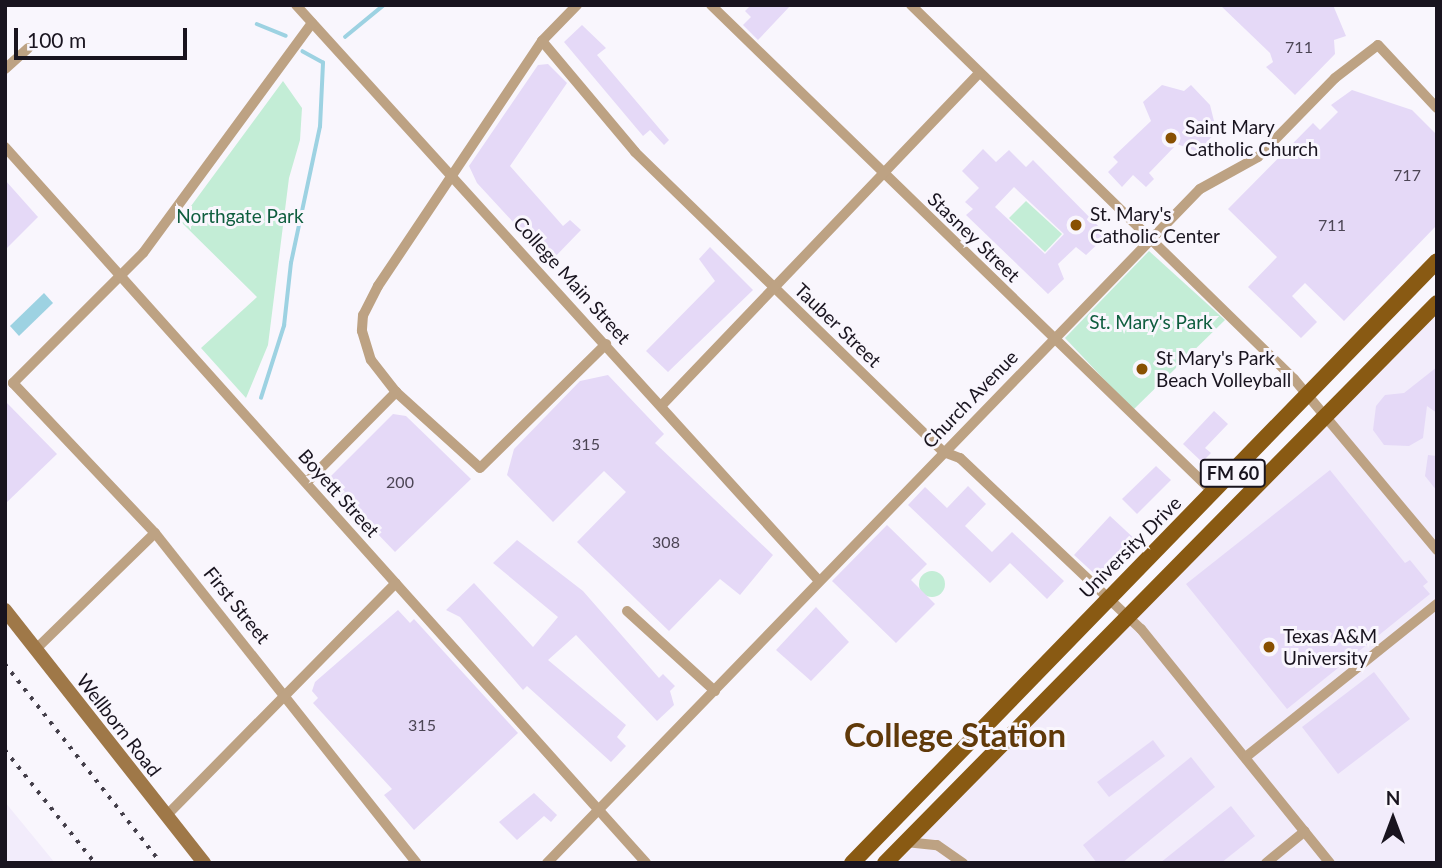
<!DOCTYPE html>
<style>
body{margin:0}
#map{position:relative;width:1442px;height:868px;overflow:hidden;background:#f9f6fd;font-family:Lato,sans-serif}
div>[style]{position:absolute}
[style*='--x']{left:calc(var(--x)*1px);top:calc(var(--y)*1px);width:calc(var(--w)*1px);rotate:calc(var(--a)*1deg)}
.built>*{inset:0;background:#f2ecfb}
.green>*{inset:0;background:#c3edd6}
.round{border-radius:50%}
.water>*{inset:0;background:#9dd2e2}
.stream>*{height:3.5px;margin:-1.75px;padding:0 1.75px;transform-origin:1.75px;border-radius:1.75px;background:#9dd2e2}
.building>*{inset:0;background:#e5d9f7}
.minor>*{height:10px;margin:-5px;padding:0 5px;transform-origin:5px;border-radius:5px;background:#bda283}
.secondary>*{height:14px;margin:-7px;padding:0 7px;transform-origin:7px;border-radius:7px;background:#9f7848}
.primary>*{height:16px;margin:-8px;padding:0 8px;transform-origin:8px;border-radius:8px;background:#895a13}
.rail>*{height:3.5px;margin-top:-1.75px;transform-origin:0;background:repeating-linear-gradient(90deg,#443f4a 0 3.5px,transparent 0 10.5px)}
.dots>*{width:19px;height:19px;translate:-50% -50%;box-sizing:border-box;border:4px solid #f9f6fd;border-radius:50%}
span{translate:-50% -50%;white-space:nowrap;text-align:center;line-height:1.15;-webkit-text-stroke:6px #f9f6fd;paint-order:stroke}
.number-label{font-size:16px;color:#4c4555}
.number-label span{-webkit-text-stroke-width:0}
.shield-label span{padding:2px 5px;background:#f9f6fd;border:2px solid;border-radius:5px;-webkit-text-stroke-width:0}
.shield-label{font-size:18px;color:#19141f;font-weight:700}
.poi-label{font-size:19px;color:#19141f}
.left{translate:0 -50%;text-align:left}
.park-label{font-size:19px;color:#0e5d3e}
.street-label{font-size:19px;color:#19141f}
.town-label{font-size:33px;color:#603909;font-weight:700}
.frame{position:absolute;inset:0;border:7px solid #19141f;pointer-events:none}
.north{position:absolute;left:1358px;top:784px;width:70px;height:70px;-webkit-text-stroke:5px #f9f6fd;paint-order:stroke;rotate:0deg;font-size:19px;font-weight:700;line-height:28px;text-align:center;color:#19141f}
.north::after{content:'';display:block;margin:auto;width:24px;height:32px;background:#19141f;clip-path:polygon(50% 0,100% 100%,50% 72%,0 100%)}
.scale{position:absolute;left:14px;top:28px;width:173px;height:32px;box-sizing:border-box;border:4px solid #19141f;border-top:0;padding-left:9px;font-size:21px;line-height:24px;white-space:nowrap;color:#19141f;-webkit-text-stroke:5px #f9f6fd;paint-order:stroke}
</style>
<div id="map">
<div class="built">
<i style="clip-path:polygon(1437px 311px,1437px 863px,897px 863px,1183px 560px)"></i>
<i style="clip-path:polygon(5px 802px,55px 863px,5px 863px)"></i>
</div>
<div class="green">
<i style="clip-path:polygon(283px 81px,302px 108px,300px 140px,289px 178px,268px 345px,246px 398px,201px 348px,257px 297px,180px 221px)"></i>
<i style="clip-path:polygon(1026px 201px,1062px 234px,1045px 252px,1009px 218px)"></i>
<i style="clip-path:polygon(1149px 251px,1225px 320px,1133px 410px,1065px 338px)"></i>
<i class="round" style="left:919px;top:571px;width:26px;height:26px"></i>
</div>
<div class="water">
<i style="clip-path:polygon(44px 293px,53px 303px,19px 336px,10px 326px)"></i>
</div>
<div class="stream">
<i style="--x:257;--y:24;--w:31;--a:22"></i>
<i style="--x:345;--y:37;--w:50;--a:-39.4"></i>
<i style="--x:261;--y:398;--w:76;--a:-72.3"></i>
<i style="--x:284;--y:326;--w:63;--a:-83.7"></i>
<i style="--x:291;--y:263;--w:139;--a:-78"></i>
<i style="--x:320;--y:127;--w:64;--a:-87.3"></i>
<i style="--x:323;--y:63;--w:23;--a:-151"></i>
</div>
<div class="building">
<i style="clip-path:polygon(751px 5px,791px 5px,758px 40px,743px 25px,751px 17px,745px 11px)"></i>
<i style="clip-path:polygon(1220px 5px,1333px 5px,1346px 36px,1334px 40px,1335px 54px,1295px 95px,1266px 67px,1273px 62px,1270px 53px)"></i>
<i style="clip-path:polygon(582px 25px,606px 48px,597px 55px,669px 140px,664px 145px,650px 130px,643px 136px,564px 42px)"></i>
<i style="clip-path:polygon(548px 64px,567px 83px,510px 166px,563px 226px,570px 220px,581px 230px,550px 262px,477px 183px,469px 166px,538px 65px)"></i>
<i style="clip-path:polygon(1162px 85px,1184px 91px,1191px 85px,1210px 105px,1214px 121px,1209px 127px,1215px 133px,1198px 152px,1177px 144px,1149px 173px,1154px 179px,1146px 187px,1133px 175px,1122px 187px,1108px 172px,1118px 162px,1113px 157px,1151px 121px,1143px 102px)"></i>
<i style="clip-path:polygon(1352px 90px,1412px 110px,1437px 135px,1437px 225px,1344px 321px,1305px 283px,1292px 296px,1317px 322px,1301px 338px,1248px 287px,1277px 257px,1228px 209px,1313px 123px,1320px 130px,1338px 112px,1331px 105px)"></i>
<i style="clip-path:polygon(evenodd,983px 149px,996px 162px,1009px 150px,1026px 167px,1033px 160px,1107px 235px,1086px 255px,1076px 247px,1058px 264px,1064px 279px,1048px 294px,966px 215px,973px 209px,965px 202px,979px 188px,962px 171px,983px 149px,1014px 187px,1064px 234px,1045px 254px,995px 207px,1014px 187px)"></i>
<i style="clip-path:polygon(5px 180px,38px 217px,5px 250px)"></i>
<i style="clip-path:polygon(710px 247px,753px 290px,668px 372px,646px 351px,715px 281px,699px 259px)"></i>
<i style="clip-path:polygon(1437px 367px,1437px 413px,1427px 406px,1423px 438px,1409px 446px,1384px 445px,1373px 430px,1376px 406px,1385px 395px,1404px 393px)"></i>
<i style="clip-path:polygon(608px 375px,664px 434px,655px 443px,773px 555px,740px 595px,720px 579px,669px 631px,577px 542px,626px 492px,604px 471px,553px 522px,507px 475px,514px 449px,580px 381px)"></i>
<i style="clip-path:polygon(5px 401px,57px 454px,5px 504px)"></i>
<i style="clip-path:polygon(1214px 411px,1228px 424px,1205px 448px,1211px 453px,1202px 462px,1183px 444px)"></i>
<i style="clip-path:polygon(393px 414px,406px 416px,471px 479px,395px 552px,330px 484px,331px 476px)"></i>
<i style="clip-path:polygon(1428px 455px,1437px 456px,1437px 491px,1425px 476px)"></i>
<i style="clip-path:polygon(1156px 466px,1171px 480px,1137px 514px,1122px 499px)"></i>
<i style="clip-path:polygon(1330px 470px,1405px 563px,1410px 560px,1428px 582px,1423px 586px,1430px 594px,1287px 709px,1186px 584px)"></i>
<i style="clip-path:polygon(968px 486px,986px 504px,965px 526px,992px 552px,1012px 532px,1064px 581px,1047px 599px,1010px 563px,990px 583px,908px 505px,925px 487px,947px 508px)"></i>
<i style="clip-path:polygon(1110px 516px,1138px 542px,1098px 577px,1074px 555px)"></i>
<i style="clip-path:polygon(887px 525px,927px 564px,911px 580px,935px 604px,896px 643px,832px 581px)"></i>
<i style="clip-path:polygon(517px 540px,583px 591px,659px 678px,663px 674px,675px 686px,670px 691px,674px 705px,657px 721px,576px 635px,548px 660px,626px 725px,617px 737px,626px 746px,611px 762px,527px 686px,523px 690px,460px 617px,446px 610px,474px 583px,533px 647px,558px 617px,493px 563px)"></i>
<i style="clip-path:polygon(816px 607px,849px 642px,811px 681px,776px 650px)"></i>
<i style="clip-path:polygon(398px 610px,410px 623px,414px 619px,518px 733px,414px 830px,384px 795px,392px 789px,313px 703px,318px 698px,312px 691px,315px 682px)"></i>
<i style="clip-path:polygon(1374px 672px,1410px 719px,1338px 774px,1302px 727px)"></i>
<i style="clip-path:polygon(1153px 740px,1165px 756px,1109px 797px,1097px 782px)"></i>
<i style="clip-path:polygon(1191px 757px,1215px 787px,1122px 863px,1097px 863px,1083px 845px)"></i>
<i style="clip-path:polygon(534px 793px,557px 815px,551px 822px,544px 816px,517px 840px,499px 822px)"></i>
<i style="clip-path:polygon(1231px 806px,1255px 836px,1221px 863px,1160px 863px)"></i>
</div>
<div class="minor">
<i style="--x:296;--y:5;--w:778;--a:47.76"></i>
<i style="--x:577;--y:5;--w:50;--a:134.2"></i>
<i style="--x:542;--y:41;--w:295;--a:123.8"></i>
<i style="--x:378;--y:286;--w:33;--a:117"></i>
<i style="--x:363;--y:315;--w:16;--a:94"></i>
<i style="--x:362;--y:331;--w:30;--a:73"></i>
<i style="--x:371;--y:360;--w:41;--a:52"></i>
<i style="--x:396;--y:392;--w:113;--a:42.1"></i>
<i style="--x:480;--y:468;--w:177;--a:-44.5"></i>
<i style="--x:711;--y:5;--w:701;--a:44.13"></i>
<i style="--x:911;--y:5;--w:535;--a:44.32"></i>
<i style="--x:1294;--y:379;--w:223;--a:50.1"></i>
<i style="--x:312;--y:23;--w:285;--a:126.3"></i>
<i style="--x:143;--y:253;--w:184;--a:135"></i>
<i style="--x:13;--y:383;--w:207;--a:46.6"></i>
<i style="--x:155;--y:533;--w:421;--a:51.6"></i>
<i style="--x:542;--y:41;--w:145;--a:50"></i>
<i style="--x:635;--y:152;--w:431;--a:44.2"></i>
<i style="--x:944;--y:452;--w:17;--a:21"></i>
<i style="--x:960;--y:458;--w:249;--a:43.4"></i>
<i style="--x:1141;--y:629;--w:301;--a:51.1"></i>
<i style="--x:5;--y:69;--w:31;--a:-42"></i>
<i style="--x:5;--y:147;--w:961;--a:48.16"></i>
<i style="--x:662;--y:405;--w:459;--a:-46.3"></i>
<i style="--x:307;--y:482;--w:127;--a:-45.3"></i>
<i style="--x:627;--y:611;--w:119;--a:42.3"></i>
<i style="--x:36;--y:649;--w:166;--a:-44.3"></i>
<i style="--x:1247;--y:756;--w:243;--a:-38.7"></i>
<i style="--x:166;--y:816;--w:327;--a:-45.4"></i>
<i style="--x:906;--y:842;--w:31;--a:6"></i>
<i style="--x:937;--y:845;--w:32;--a:35"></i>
<i style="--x:547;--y:863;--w:938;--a:-45.91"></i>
<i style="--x:1200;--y:189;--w:66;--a:-28.9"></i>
<i style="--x:1258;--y:157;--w:110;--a:-45.7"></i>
<i style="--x:1335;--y:78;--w:54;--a:-37.5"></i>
<i style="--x:1378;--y:45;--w:86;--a:46.9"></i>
<i style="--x:1266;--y:863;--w:50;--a:-39.4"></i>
</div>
<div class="secondary">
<i style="--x:5;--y:610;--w:322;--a:51.8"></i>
</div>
<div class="primary">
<i style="--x:852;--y:863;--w:839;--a:-45.82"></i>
<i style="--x:885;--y:863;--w:786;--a:-45.41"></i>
</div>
<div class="rail">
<i style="--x:5;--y:664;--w:253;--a:51.9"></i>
<i style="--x:5;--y:750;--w:144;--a:51.5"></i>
</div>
<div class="dots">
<i style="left:1171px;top:138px;background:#885001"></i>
<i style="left:1076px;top:225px;background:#885001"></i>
<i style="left:1142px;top:369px;background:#885001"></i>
<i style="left:1269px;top:647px;background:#885001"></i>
</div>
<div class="number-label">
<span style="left:1299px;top:47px">711</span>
<span style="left:1407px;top:175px">717</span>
<span style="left:1332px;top:225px">711</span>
<span style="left:586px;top:444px">315</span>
<span style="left:400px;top:482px">200</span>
<span style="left:666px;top:542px">308</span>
<span style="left:422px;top:725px">315</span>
</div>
<div class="shield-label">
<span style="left:1233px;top:473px">FM 60</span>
</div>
<div class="poi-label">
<span class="left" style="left:1185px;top:138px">Saint Mary<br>Catholic Church</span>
<span class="left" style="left:1090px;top:225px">St. Mary's<br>Catholic Center</span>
<span class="left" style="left:1156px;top:369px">St Mary's Park<br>Beach Volleyball</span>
<span class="left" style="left:1283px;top:647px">Texas A&amp;M<br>University</span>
</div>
<div class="park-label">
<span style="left:240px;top:216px">Northgate Park</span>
<span style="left:1151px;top:322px">St. Mary's Park</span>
</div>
<div class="street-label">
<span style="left:974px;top:237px;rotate:44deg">Stasney Street</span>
<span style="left:572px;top:280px;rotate:48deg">College Main Street</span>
<span style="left:838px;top:325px;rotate:44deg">Tauber Street</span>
<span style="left:970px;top:399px;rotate:-46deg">Church Avenue</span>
<span style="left:339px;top:493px;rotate:48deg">Boyett Street</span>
<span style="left:1130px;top:547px;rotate:-45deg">University Drive</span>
<span style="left:237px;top:605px;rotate:51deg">First Street</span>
<span style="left:119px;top:725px;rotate:52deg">Wellborn Road</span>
</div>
<div class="town-label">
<span style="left:955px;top:735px">College Station</span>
</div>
<div class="frame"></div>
<div class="north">N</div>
<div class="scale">100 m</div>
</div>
